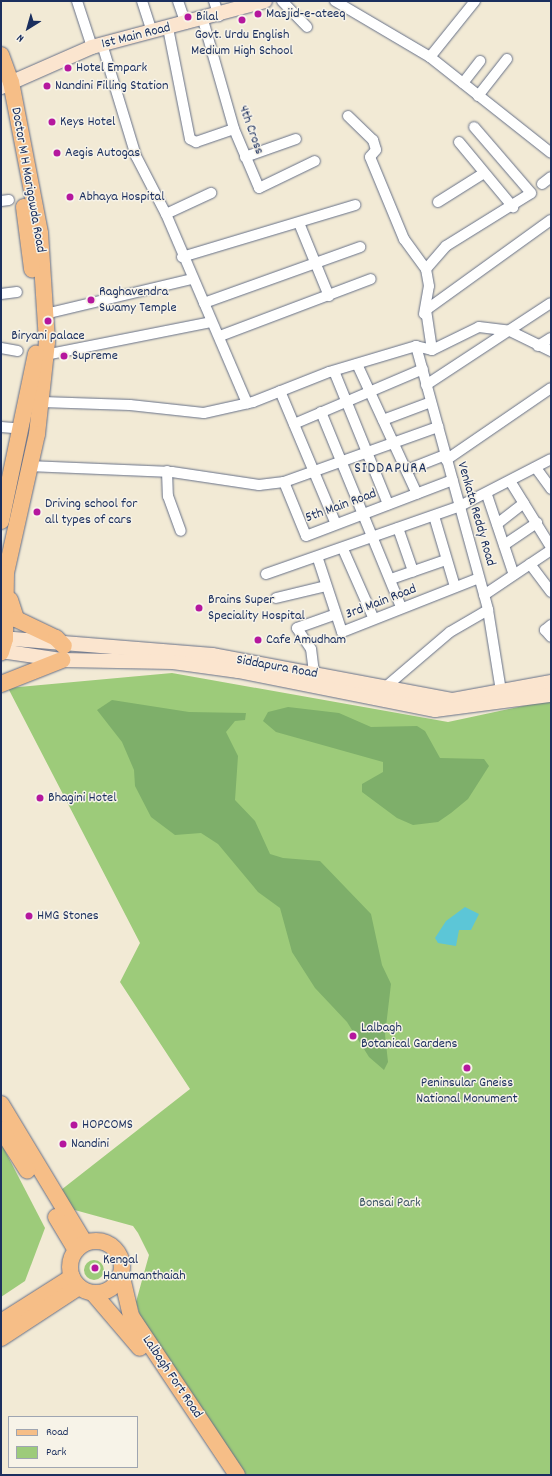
<!DOCTYPE html>
<style>
body{margin:0}
#map{position:relative;width:552px;height:1476px;overflow:hidden;background:#f2ead5;font-family:Dekko,sans-serif}
div>[style]{position:absolute}
[style*='--x']{left:calc(var(--x)*1px);top:calc(var(--y)*1px);width:calc(var(--w)*1px);rotate:calc(var(--a)*1deg)}
.green>*{inset:0;background:#9dcb7a}
.round{border-radius:50%}
.forest>*{inset:0;background:#7eaf6a}
.water>*{inset:0;background:#5cc6d7}
.roads{filter:drop-shadow(0 0 1px #667088) drop-shadow(0 0 1px #667088)}
.street>*{height:10px;margin:-5px;padding:0 5px;transform-origin:5px;border-radius:5px;background:#fff}
.secondary>*{height:14px;margin:-7px;padding:0 7px;transform-origin:7px;border-radius:7px;background:#fbe5cf}
.primary>*{height:16px;margin:-8px;padding:0 8px;transform-origin:8px;border-radius:8px;background:#f6be87}
.primary>.ring{margin:-8px;padding:0;box-sizing:content-box;background:none;border:16px solid #f6be87;border-radius:50%}
.dots>*{width:11px;height:11px;translate:-50% -50%;box-sizing:border-box;border:2px solid #f7f3e8;border-radius:50%}
span{translate:-50% -50%;white-space:nowrap;text-align:center;line-height:1.15;-webkit-text-stroke:3px #f7f3e8;paint-order:stroke}
.poi-label{font-size:14px;color:#1b2f5e}
.left{translate:0 -50%;text-align:left}
.street-label{font-size:14px;color:#1b2f5e}
.park-label{font-size:14px;color:#3c5665}
.neighbourhood-label{font-size:15px;color:#1b2f5e;letter-spacing:1px}
.frame{position:absolute;inset:0;border:2px solid #1b2f5e;pointer-events:none}
.legend{position:absolute;left:8px;top:1416px;width:130px;height:52px;box-sizing:border-box;background:#f7f3e8;border:1px solid #9fa5b1;margin:0;padding:5px 7px;list-style:none;font-size:12px;color:#1b2f5e}
.legend li{display:flex;align-items:center;gap:8px;height:20px}
.legend b{width:20px;border:1px solid #9fa5b1}
.north{position:absolute;left:8px;top:8px;width:40px;height:40px;-webkit-text-stroke:3px #f7f3e8;paint-order:stroke;rotate:217deg;font-size:11px;font-weight:700;line-height:16px;text-align:center;color:#1b2f5e}
.north::after{content:'';display:block;margin:auto;width:14px;height:18px;background:#1b2f5e;clip-path:polygon(50% 0,100% 100%,50% 72%,0 100%)}
</style>
<div id="map">
<div class="green">
<i style="clip-path:polygon(172px 673px,448px 722px,551px 700px,551px 1475px,246px 1475px,141px 1319px,136px 1302px,149px 1255px,138px 1233px,133px 1226px,71px 1209px,61px 1190px,190px 1089px,120px 982px,140px 943px,8px 688px)"></i>
<i style="clip-path:polygon(1px 1143px,45px 1228px,25px 1281px,1px 1297px)"></i>
<i class="round" style="left:84px;top:1260px;width:20px;height:20px"></i>
</div>
<div class="forest">
<i style="clip-path:polygon(112px 700px,189px 712px,246px 713px,245px 720px,235px 721px,226px 732px,238px 756px,235px 800px,255px 821px,270px 854px,283px 858px,320px 861px,371px 914px,382px 965px,391px 984px,385px 1035px,388px 1062px,384px 1070px,369px 1057px,347px 1022px,315px 988px,292px 952px,280px 908px,258px 892px,218px 844px,201px 833px,175px 835px,151px 817px,135px 786px,134px 770px,122px 742px,97px 710px)"></i>
<i style="clip-path:polygon(288px 707px,339px 713px,371px 727px,417px 726px,425px 731px,440px 758px,484px 759px,489px 766px,468px 799px,451px 813px,438px 822px,413px 825px,397px 818px,362px 792px,362px 784px,383px 772px,383px 762px,276px 732px,263px 721px,268px 712px)"></i>
</div>
<div class="water">
<i style="clip-path:polygon(465px 907px,479px 914px,471px 930px,459px 930px,456px 946px,438px 943px,435px 938px,446px 921px)"></i>
</div>
<div class="roads">
<div class="street">
<i style="--x:77;--y:1;--w:48;--a:71.9"></i>
<i style="--x:142;--y:1;--w:32;--a:72"></i>
<i style="--x:178;--y:1;--w:24;--a:71"></i>
<i style="--x:214;--y:1;--w:16;--a:72"></i>
<i style="--x:282;--y:1;--w:36;--a:46"></i>
<i style="--x:335;--y:1;--w:110;--a:30.5"></i>
<i style="--x:430;--y:57;--w:72;--a:-51.2"></i>
<i style="--x:203;--y:20;--w:113;--a:74.1"></i>
<i style="--x:234;--y:129;--w:64;--a:67"></i>
<i style="--x:259;--y:188;--w:62;--a:-25.7"></i>
<i style="--x:168;--y:28;--w:113;--a:78.8"></i>
<i style="--x:190;--y:139;--w:7;--a:27"></i>
<i style="--x:196;--y:142;--w:40;--a:-18.9"></i>
<i style="--x:102;--y:44;--w:117;--a:73.1"></i>
<i style="--x:136;--y:156;--w:65;--a:62.7"></i>
<i style="--x:166;--y:214;--w:206;--a:66.8"></i>
<i style="--x:430;--y:57;--w:154;--a:38.4"></i>
<i style="--x:463;--y:83;--w:28;--a:-52"></i>
<i style="--x:478;--y:96;--w:47;--a:-51.9"></i>
<i style="--x:348;--y:116;--w:35;--a:44"></i>
<i style="--x:373;--y:140;--w:10;--a:73"></i>
<i style="--x:376;--y:150;--w:9;--a:131"></i>
<i style="--x:370;--y:157;--w:89;--a:67.5"></i>
<i style="--x:404;--y:239;--w:37;--a:54"></i>
<i style="--x:459;--y:142;--w:85;--a:50.3"></i>
<i style="--x:245;--y:157;--w:54;--a:-19.4"></i>
<i style="--x:542;--y:184;--w:11;--a:-38"></i>
<i style="--x:1;--y:201;--w:8;--a:-7"></i>
<i style="--x:438;--y:202;--w:54;--a:-32.2"></i>
<i style="--x:166;--y:214;--w:50;--a:-25"></i>
<i style="--x:299;--y:223;--w:79;--a:67.7"></i>
<i style="--x:182;--y:257;--w:181;--a:-16.7"></i>
<i style="--x:1;--y:294;--w:16;--a:-7"></i>
<i style="--x:204;--y:303;--w:166;--a:-19.7"></i>
<i style="--x:45;--y:314;--w:151;--a:-13.4"></i>
<i style="--x:424;--y:314;--w:28;--a:-80"></i>
<i style="--x:429;--y:286;--w:17;--a:-100"></i>
<i style="--x:426;--y:269;--w:30;--a:-49"></i>
<i style="--x:446;--y:246;--w:100;--a:-31.9"></i>
<i style="--x:531;--y:193;--w:87;--a:-130.8"></i>
<i style="--x:220;--y:336;--w:161;--a:-20.7"></i>
<i style="--x:416;--y:346;--w:274;--a:74.7"></i>
<i style="--x:488;--y:610;--w:82;--a:80.9"></i>
<i style="--x:538;--y:346;--w:15;--a:-32"></i>
<i style="--x:1;--y:348;--w:17;--a:10"></i>
<i style="--x:432;--y:350;--w:40;--a:-98.5"></i>
<i style="--x:426;--y:310;--w:154;--a:-35.8"></i>
<i style="--x:45;--y:355;--w:169;--a:-11.2"></i>
<i style="--x:357;--y:364;--w:143;--a:65.2"></i>
<i style="--x:334;--y:371;--w:144;--a:67.9"></i>
<i style="--x:426;--y:385;--w:149;--a:-33.3"></i>
<i style="--x:280;--y:391;--w:144;--a:67.2"></i>
<i style="--x:42;--y:402;--w:88;--a:2"></i>
<i style="--x:130;--y:405;--w:74;--a:6.2"></i>
<i style="--x:204;--y:413;--w:50;--a:-12.7"></i>
<i style="--x:253;--y:402;--w:82;--a:-21.5"></i>
<i style="--x:329;--y:372;--w:91;--a:-16.6"></i>
<i style="--x:416;--y:346;--w:16;--a:14"></i>
<i style="--x:432;--y:350;--w:52;--a:-26.1"></i>
<i style="--x:479;--y:327;--w:31;--a:7"></i>
<i style="--x:510;--y:331;--w:46;--a:26"></i>
<i style="--x:321;--y:412;--w:211;--a:67.7"></i>
<i style="--x:383;--y:420;--w:51;--a:-20.6"></i>
<i style="--x:294;--y:424;--w:140;--a:-23.1"></i>
<i style="--x:1;--y:427;--w:21;--a:5"></i>
<i style="--x:446;--y:460;--w:127;--a:-34.4"></i>
<i style="--x:28;--y:466;--w:144;--a:2.4"></i>
<i style="--x:172;--y:472;--w:88;--a:8.5"></i>
<i style="--x:259;--y:485;--w:25;--a:-7"></i>
<i style="--x:284;--y:482;--w:58;--a:67.8"></i>
<i style="--x:306;--y:536;--w:157;--a:-20.9"></i>
<i style="--x:536;--y:468;--w:26;--a:54"></i>
<i style="--x:407;--y:470;--w:41;--a:-21.5"></i>
<i style="--x:167;--y:471;--w:25;--a:88"></i>
<i style="--x:168;--y:496;--w:37;--a:70"></i>
<i style="--x:510;--y:481;--w:78;--a:58.2"></i>
<i style="--x:284;--y:482;--w:164;--a:-19.7"></i>
<i style="--x:487;--y:495;--w:84;--a:71.4"></i>
<i style="--x:434;--y:516;--w:74;--a:73.5"></i>
<i style="--x:497;--y:524;--w:34;--a:-38"></i>
<i style="--x:398;--y:528;--w:46;--a:70.8"></i>
<i style="--x:504;--y:545;--w:40;--a:-34"></i>
<i style="--x:343;--y:549;--w:74;--a:66.2"></i>
<i style="--x:318;--y:559;--w:77;--a:71.8"></i>
<i style="--x:342;--y:632;--w:147;--a:-21.5"></i>
<i style="--x:530;--y:564;--w:35;--a:53"></i>
<i style="--x:266;--y:574;--w:206;--a:-19.3"></i>
<i style="--x:460;--y:506;--w:102;--a:-27.3"></i>
<i style="--x:391;--y:579;--w:58;--a:-19.1"></i>
<i style="--x:484;--y:595;--w:81;--a:-33.9"></i>
<i style="--x:276;--y:598;--w:51;--a:-13.5"></i>
<i style="--x:551;--y:625;--w:8;--a:140"></i>
<i style="--x:545;--y:630;--w:9;--a:49"></i>
<i style="--x:314;--y:673;--w:24;--a:-97"></i>
<i style="--x:311;--y:649;--w:25;--a:-124"></i>
<i style="--x:297;--y:628;--w:41;--a:-19.7"></i>
<i style="--x:382;--y:690;--w:89;--a:-40.5"></i>
<i style="--x:450;--y:632;--w:44;--a:-30.1"></i>
</div>
<div class="secondary">
<i style="--x:1;--y:87;--w:99;--a:-23.7"></i>
<i style="--x:92;--y:47;--w:179;--a:-14.9"></i>
<i style="--x:1;--y:638;--w:212;--a:4.6"></i>
<i style="--x:212;--y:655;--w:245;--a:10.6"></i>
<i style="--x:453;--y:700;--w:100;--a:-10.4"></i>
<i style="--x:1;--y:651;--w:62;--a:8.4"></i>
<i style="--x:62;--y:660;--w:111;--a:1"></i>
<i style="--x:173;--y:662;--w:66;--a:7.9"></i>
<i style="--x:238;--y:671;--w:201;--a:11.2"></i>
<i style="--x:435;--y:710;--w:117;--a:-7.4"></i>
</div>
<div class="primary">
<i style="--x:1;--y:55;--w:29;--a:70"></i>
<i style="--x:11;--y:82;--w:154;--a:79.1"></i>
<i style="--x:40;--y:233;--w:109;--a:86.3"></i>
<i style="--x:47;--y:342;--w:93;--a:96.2"></i>
<i style="--x:37;--y:434;--w:142;--a:102.6"></i>
<i style="--x:6;--y:573;--w:66;--a:90.9"></i>
<i style="--x:5;--y:639;--w:14;--a:107"></i>
<i style="--x:24;--y:207;--w:63;--a:82.6"></i>
<i style="--x:1;--y:521;--w:171;--a:-78.2"></i>
<i style="--x:10;--y:600;--w:20;--a:72"></i>
<i style="--x:16;--y:619;--w:44;--a:25.4"></i>
<i style="--x:56;--y:638;--w:11;--a:45"></i>
<i style="--x:1;--y:684;--w:66;--a:-21.5"></i>
<i style="--x:1;--y:1104;--w:162;--a:58.9"></i>
<i style="--x:1;--y:1129;--w:49;--a:57.6"></i>
<i style="--x:56;--y:1217;--w:39;--a:59"></i>
<i class="ring" style="left:70px;top:1241px;width:36px;height:36px"></i>
<i style="--x:121;--y:1273;--w:44;--a:76.9"></i>
<i style="--x:131;--y:1316;--w:191;--a:56.3"></i>
<i style="--x:93;--y:1293;--w:72;--a:49.5"></i>
<i style="--x:1;--y:1322;--w:84;--a:-32.4"></i>
<i style="--x:1;--y:1338;--w:93;--a:-33.2"></i>
</div>
</div>
<div class="dots">
<i style="left:258px;top:14px;background:#b5179e"></i>
<i style="left:188px;top:17px;background:#b5179e"></i>
<i style="left:242px;top:20px;background:#b5179e"></i>
<i style="left:68px;top:68px;background:#b5179e"></i>
<i style="left:47px;top:86px;background:#b5179e"></i>
<i style="left:52px;top:122px;background:#b5179e"></i>
<i style="left:57px;top:153px;background:#b5179e"></i>
<i style="left:70px;top:197px;background:#b5179e"></i>
<i style="left:91px;top:300px;background:#b5179e"></i>
<i style="left:48px;top:321px;background:#b5179e"></i>
<i style="left:64px;top:356px;background:#b5179e"></i>
<i style="left:37px;top:512px;background:#b5179e"></i>
<i style="left:199px;top:608px;background:#b5179e"></i>
<i style="left:258px;top:640px;background:#b5179e"></i>
<i style="left:40px;top:798px;background:#b5179e"></i>
<i style="left:29px;top:916px;background:#b5179e"></i>
<i style="left:353px;top:1036px;background:#b5179e"></i>
<i style="left:467px;top:1068px;background:#b5179e"></i>
<i style="left:74px;top:1125px;background:#b5179e"></i>
<i style="left:63px;top:1144px;background:#b5179e"></i>
<i style="left:95px;top:1268px;background:#b5179e"></i>
</div>
<div class="poi-label">
<span class="left" style="left:266px;top:14px">Masjid-e-ateeq</span>
<span class="left" style="left:196px;top:17px">Bilal</span>
<span style="left:242px;top:43px">Govt. Urdu English<br>Medium High School</span>
<span class="left" style="left:76px;top:68px">Hotel Empark</span>
<span class="left" style="left:55px;top:86px">Nandini Filling Station</span>
<span class="left" style="left:60px;top:122px">Keys Hotel</span>
<span class="left" style="left:65px;top:153px">Aegis Autogas</span>
<span class="left" style="left:79px;top:197px">Abhaya Hospital</span>
<span class="left" style="left:99px;top:300px">Raghavendra<br>Swamy Temple</span>
<span style="left:48px;top:336px">Biryani palace</span>
<span class="left" style="left:72px;top:356px">Supreme</span>
<span class="left" style="left:45px;top:512px">Driving school for<br>all types of cars</span>
<span class="left" style="left:208px;top:608px">Brains Super<br>Speciality Hospital</span>
<span class="left" style="left:266px;top:640px">Cafe Amudham</span>
<span class="left" style="left:48px;top:798px">Bhagini Hotel</span>
<span class="left" style="left:37px;top:916px">HMG Stones</span>
<span class="left" style="left:361px;top:1036px">Lalbagh<br>Botanical Gardens</span>
<span style="left:467px;top:1091px">Peninsular Gneiss<br>National Monument</span>
<span class="left" style="left:82px;top:1125px">HOPCOMS</span>
<span class="left" style="left:71px;top:1144px">Nandini</span>
<span class="left" style="left:103px;top:1268px">Kengal<br>Hanumanthaiah</span>
</div>
<div class="street-label">
<span style="left:136px;top:36px;rotate:-14deg">1st Main Road</span>
<span style="left:251px;top:130px;rotate:70deg">4th Cross</span>
<span style="left:28px;top:180px;rotate:80deg">Doctor M H Marigowda Road</span>
<span style="left:341px;top:506px;rotate:-20deg">5th Main Road</span>
<span style="left:476px;top:514px;rotate:74deg">Venkata Reddy Road</span>
<span style="left:381px;top:602px;rotate:-21deg">3rd Main Road</span>
<span style="left:277px;top:667px;rotate:10deg">Siddapura Road</span>
<span style="left:172px;top:1377px;rotate:56deg">Lalbagh Fort Road</span>
</div>
<div class="park-label">
<span style="left:390px;top:1203px">Bonsai Park</span>
</div>
<div class="neighbourhood-label">
<span style="left:391px;top:470px">SIDDAPURA</span>
</div>
<div class="frame"></div>
<ul class="legend">
<li><b style="height:5px;background:#f6be87"></b>Road</li>
<li><b style="height:11px;background:#9dcb7a"></b>Park</li>
</ul>
<div class="north">N</div>
</div>
